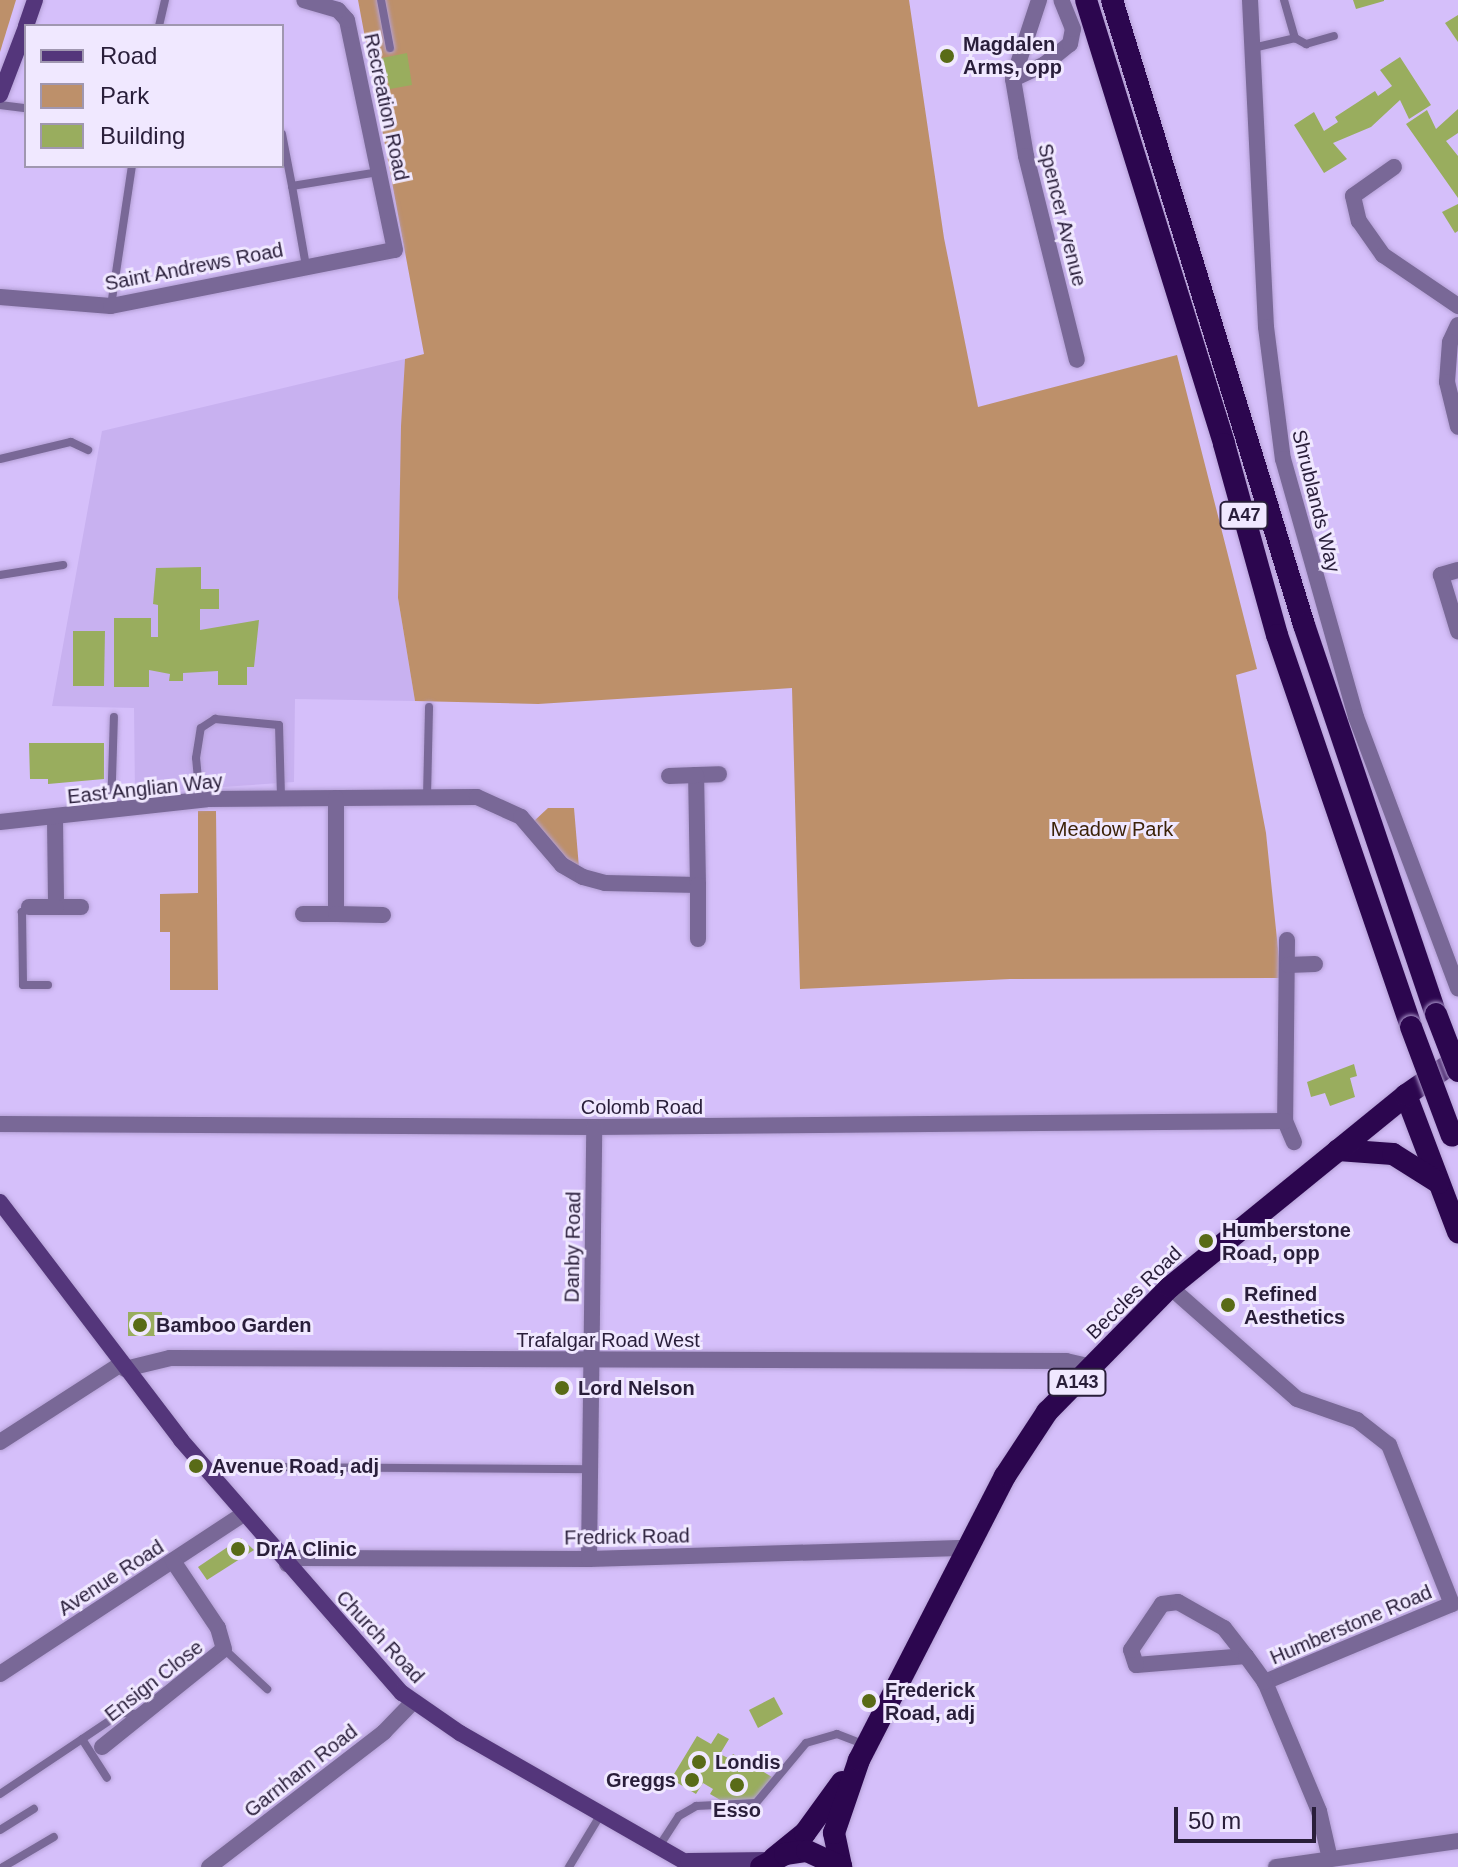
<!DOCTYPE html>
<style>
body{margin:0}
#map{position:relative;width:1458px;height:1867px;overflow:hidden;background:#d5bffa;font-family:Arial,sans-serif}
div>[style]{position:absolute}
[style*='--x']{left:calc(var(--x)*1px);top:calc(var(--y)*1px);width:calc(var(--w)*1px);rotate:calc(var(--a)*1deg)}
.built>*{inset:0;background:#c8b1f0}
.green>*{inset:0;background:#bd906a}
.building>*{inset:0;background:#99ad5e}
.roads{filter:drop-shadow(0 0 2px #b39fd4) drop-shadow(0 0 2px #b39fd4)}
.service>*{height:8px;margin:-4px;padding:0 4px;transform-origin:4px;border-radius:4px;background:#796897}
.minor>*{height:16px;margin:-8px;padding:0 8px;transform-origin:8px;border-radius:8px;background:#796897}
.tertiary>*{height:16px;margin:-8px;padding:0 8px;transform-origin:8px;border-radius:8px;background:#796897}
.secondary>*{height:16px;margin:-8px;padding:0 8px;transform-origin:8px;border-radius:8px;background:#54367b}
.trunk>*{height:22px;margin:-11px;padding:0 11px;transform-origin:11px;border-radius:11px;background:#2c064f}
.bridges{filter:drop-shadow(0 0 2px #b39fd4) drop-shadow(0 0 2px #b39fd4)}
.trunk-bridge>*{height:22px;margin:-11px;padding:0 11px;transform-origin:11px;border-radius:11px;background:#2c064f}
.dots>*{width:22px;height:22px;translate:-50% -50%;box-sizing:border-box;border:4px solid #f0e8ff;border-radius:50%}
span{translate:-50% -50%;white-space:nowrap;text-align:center;line-height:1.15;-webkit-text-stroke:6px #f0e8ff;paint-order:stroke}
.shield-label span{padding:2px 6px;background:#f0e8ff;border:2px solid;border-radius:6px;-webkit-text-stroke-width:0}
.shield-label{font-size:18px;color:#291e3a;font-weight:700}
.poi-label{font-size:20px;color:#291e3a;font-weight:700}
.left{translate:0 -50%;text-align:left}
.right{translate:-100% -50%;text-align:right}
.street-label{font-size:20px;color:#291e3a}
.park-label{font-size:20px;color:#3c2208}
.legend{position:absolute;left:24px;top:24px;width:260px;height:144px;box-sizing:border-box;background:#f0e8ff;border:2px solid #a097b0;margin:0;padding:10px 14px;list-style:none;font-size:24px;color:#291e3a}
.legend li{display:flex;align-items:center;gap:16px;height:40px}
.legend b{width:40px;border:2px solid #a097b0}
.scale{position:absolute;left:1174px;top:1807px;width:142px;height:36px;box-sizing:border-box;border:4px solid #291e3a;border-top:0;padding-left:10px;font-size:24px;line-height:28px;white-space:nowrap;color:#291e3a;-webkit-text-stroke:6px #f0e8ff;paint-order:stroke}
</style>
<div id="map">
<div class="built">
<i style="clip-path:polygon(405px 359px,398px 598px,415px 701px,295px 699px,294px 782px,135px 793px,134px 708px,52px 706px,102px 431px)"></i>
</div>
<div class="green">
<i style="clip-path:polygon(0 0,16px 0,0 52px)"></i>
<i style="clip-path:polygon(358px 0,909px 0,944px 238px,978px 407px,1177px 355px,1257px 669px,1236px 675px,1266px 833px,1281px 978px,1010px 979px,800px 989px,792px 688px,538px 704px,415px 701px,398px 598px,401px 426px,405px 359px,424px 354px)"></i>
<i style="clip-path:polygon(548px 808px,574px 808px,579px 868px,566px 861px,533px 822px)"></i>
<i style="clip-path:polygon(198px 811px,216px 811px,218px 990px,170px 990px,170px 932px,160px 932px,160px 894px,198px 893px)"></i>
</div>
<div class="building">
<i style="clip-path:polygon(1353px 0,1384px 0,1384px 1px,1356px 9px)"></i>
<i style="clip-path:polygon(1458px 15px,1458px 42px,1445px 23px)"></i>
<i style="clip-path:polygon(407px 53px,412px 85px,390px 89px,382px 58px)"></i>
<i style="clip-path:polygon(1400px 57px,1431px 105px,1409px 119px,1400px 100px,1371px 127px,1333px 143px,1347px 159px,1324px 173px,1294px 125px,1314px 112px,1324px 131px,1338px 122px,1335px 117px,1375px 91px,1378px 96px,1392px 86px,1380px 70px)"></i>
<i style="clip-path:polygon(1458px 109px,1458px 133px,1446px 141px,1458px 156px,1458px 198px,1406px 124px,1427px 110px,1436px 129px)"></i>
<i style="clip-path:polygon(1458px 204px,1458px 231px,1455px 233px,1442px 212px)"></i>
<i style="clip-path:polygon(201px 567px,201px 589px,219px 589px,219px 609px,200px 609px,200px 630px,259px 620px,254px 667px,247px 667px,247px 685px,218px 685px,218px 671px,183px 673px,183px 681px,169px 681px,170px 674px,149px 670px,149px 687px,114px 687px,114px 618px,151px 618px,151px 637px,158px 637px,158px 605px,153px 604px,156px 568px)"></i>
<i style="clip-path:polygon(73px 631px,105px 631px,104px 686px,73px 686px)"></i>
<i style="clip-path:polygon(29px 743px,104px 743px,104px 779px,48px 784px,48px 779px,30px 779px)"></i>
<i style="clip-path:polygon(1354px 1064px,1357px 1076px,1350px 1078px,1355px 1097px,1330px 1106px,1325px 1093px,1311px 1097px,1307px 1082px)"></i>
<i style="clip-path:polygon(128px 1312px,162px 1312px,162px 1326px,155px 1326px,155px 1336px,128px 1336px)"></i>
<i style="clip-path:polygon(241px 1538px,254px 1550px,207px 1580px,198px 1567px)"></i>
<i style="clip-path:polygon(774px 1697px,783px 1714px,758px 1728px,749px 1710px)"></i>
<i style="clip-path:polygon(718px 1733px,729px 1739px,720px 1754px,730px 1759px,733px 1754px,772px 1777px,749px 1817px,710px 1794px,713px 1789px,703px 1783px,696px 1794px,671px 1779px,697px 1736px,711px 1744px)"></i>
</div>
<div class="roads">
<div class="service">
<i style="--x:381;--y:0;--w:49;--a:79.4"></i>
<i style="--x:1284;--y:0;--w:40;--a:74"></i>
<i style="--x:159;--y:26;--w:27;--a:-77"></i>
<i style="--x:1253;--y:48;--w:43;--a:-13.4"></i>
<i style="--x:1295;--y:38;--w:13;--a:29"></i>
<i style="--x:1306;--y:44;--w:29;--a:-16"></i>
<i style="--x:0;--y:105;--w:26;--a:7"></i>
<i style="--x:282;--y:134;--w:53;--a:79.1"></i>
<i style="--x:292;--y:186;--w:87;--a:-9.2"></i>
<i style="--x:292;--y:186;--w:81;--a:80.1"></i>
<i style="--x:111;--y:306;--w:142;--a:-81.5"></i>
<i style="--x:0;--y:459;--w:73;--a:-13.5"></i>
<i style="--x:71;--y:442;--w:19;--a:25"></i>
<i style="--x:0;--y:575;--w:64;--a:-9"></i>
<i style="--x:427;--y:797;--w:90;--a:-88.7"></i>
<i style="--x:200;--y:800;--w:42;--a:-95.4"></i>
<i style="--x:196;--y:758;--w:30;--a:-81"></i>
<i style="--x:201;--y:728;--w:17;--a:-33"></i>
<i style="--x:215;--y:719;--w:64;--a:5.4"></i>
<i style="--x:279;--y:725;--w:73;--a:88.4"></i>
<i style="--x:111;--y:810;--w:93;--a:-88.2"></i>
<i style="--x:29;--y:907;--w:9;--a:144"></i>
<i style="--x:22;--y:912;--w:73;--a:89.2"></i>
<i style="--x:23;--y:985;--w:25;--a:0"></i>
<i style="--x:268;--y:1467;--w:323;--a:0.4"></i>
<i style="--x:224;--y:1649;--w:59;--a:42.9"></i>
<i style="--x:82;--y:1739;--w:46;--a:57.3"></i>
<i style="--x:0;--y:1794;--w:146;--a:-33.8"></i>
<i style="--x:121;--y:1713;--w:17;--a:3"></i>
<i style="--x:0;--y:1830;--w:40;--a:-32"></i>
<i style="--x:658;--y:1848;--w:38;--a:-57"></i>
<i style="--x:679;--y:1816;--w:20;--a:-30"></i>
<i style="--x:696;--y:1806;--w:60;--a:-2.9"></i>
<i style="--x:756;--y:1803;--w:78;--a:-50.2"></i>
<i style="--x:806;--y:1743;--w:32;--a:-16"></i>
<i style="--x:837;--y:1734;--w:31;--a:21"></i>
<i style="--x:3;--y:1867;--w:59;--a:-30.5"></i>
<i style="--x:569;--y:1867;--w:62;--a:-58.9"></i>
</div>
<div class="minor">
<i style="--x:1039;--y:0;--w:83;--a:108.2"></i>
<i style="--x:1013;--y:79;--w:35;--a:-25"></i>
<i style="--x:1045;--y:64;--w:32;--a:-39"></i>
<i style="--x:1070;--y:44;--w:15;--a:-79"></i>
<i style="--x:1073;--y:29;--w:31;--a:-112"></i>
<i style="--x:1013;--y:79;--w:78;--a:80.4"></i>
<i style="--x:1026;--y:156;--w:210;--a:76"></i>
<i style="--x:1394;--y:167;--w:50;--a:144.7"></i>
<i style="--x:1353;--y:196;--w:26;--a:77"></i>
<i style="--x:1359;--y:221;--w:42;--a:54.8"></i>
<i style="--x:1383;--y:255;--w:91;--a:34.2"></i>
<i style="--x:0;--y:297;--w:111;--a:4.6"></i>
<i style="--x:111;--y:306;--w:289;--a:-11.2"></i>
<i style="--x:395;--y:250;--w:235;--a:-101.8"></i>
<i style="--x:347;--y:20;--w:13;--a:-132"></i>
<i style="--x:338;--y:10;--w:35;--a:-164"></i>
<i style="--x:1458;--y:325;--w:19;--a:115"></i>
<i style="--x:1450;--y:342;--w:40;--a:94.3"></i>
<i style="--x:1447;--y:382;--w:46;--a:76.3"></i>
<i style="--x:1458;--y:570;--w:18;--a:164"></i>
<i style="--x:1441;--y:575;--w:59;--a:73.1"></i>
<i style="--x:696;--y:775;--w:23;--a:-2"></i>
<i style="--x:55;--y:819;--w:88;--a:89.3"></i>
<i style="--x:56;--y:907;--w:25;--a:0"></i>
<i style="--x:0;--y:822;--w:208;--a:-6.3"></i>
<i style="--x:207;--y:799;--w:270;--a:-0.4"></i>
<i style="--x:477;--y:797;--w:48;--a:24.4"></i>
<i style="--x:521;--y:817;--w:63;--a:49.5"></i>
<i style="--x:562;--y:865;--w:24;--a:30"></i>
<i style="--x:583;--y:877;--w:23;--a:15"></i>
<i style="--x:605;--y:883;--w:93;--a:1.2"></i>
<i style="--x:698;--y:885;--w:110;--a:-91"></i>
<i style="--x:696;--y:775;--w:27;--a:178"></i>
<i style="--x:29;--y:907;--w:27;--a:0"></i>
<i style="--x:303;--y:914;--w:33;--a:0"></i>
<i style="--x:336;--y:914;--w:116;--a:-90"></i>
<i style="--x:336;--y:914;--w:47;--a:1.2"></i>
<i style="--x:698;--y:939;--w:54;--a:-90"></i>
<i style="--x:1287;--y:940;--w:181;--a:90.6"></i>
<i style="--x:1285;--y:1121;--w:23;--a:67"></i>
<i style="--x:1288;--y:965;--w:27;--a:-2"></i>
<i style="--x:0;--y:1124;--w:594;--a:0.29"></i>
<i style="--x:594;--y:1127;--w:691;--a:-0.5"></i>
<i style="--x:1170;--y:1287;--w:169;--a:41.4"></i>
<i style="--x:1297;--y:1399;--w:64;--a:19.3"></i>
<i style="--x:1357;--y:1420;--w:41;--a:38"></i>
<i style="--x:1389;--y:1445;--w:171;--a:68.4"></i>
<i style="--x:1452;--y:1604;--w:203;--a:157.4"></i>
<i style="--x:1265;--y:1682;--w:140;--a:67.3"></i>
<i style="--x:1319;--y:1811;--w:49;--a:77.1"></i>
<i style="--x:125;--y:1369;--w:46;--a:-13.7"></i>
<i style="--x:170;--y:1358;--w:896;--a:0.19"></i>
<i style="--x:1066;--y:1361;--w:27;--a:13"></i>
<i style="--x:0;--y:1442;--w:144;--a:-32.8"></i>
<i style="--x:589;--y:1559;--w:432;--a:-89.3"></i>
<i style="--x:287;--y:1564;--w:15;--a:-23"></i>
<i style="--x:301;--y:1558;--w:288;--a:0.2"></i>
<i style="--x:589;--y:1559;--w:379;--a:-1.7"></i>
<i style="--x:1246;--y:1656;--w:110;--a:175.3"></i>
<i style="--x:1136;--y:1665;--w:16;--a:-108"></i>
<i style="--x:1131;--y:1650;--w:55;--a:-56"></i>
<i style="--x:1162;--y:1604;--w:16;--a:-7"></i>
<i style="--x:1178;--y:1602;--w:53;--a:29.5"></i>
<i style="--x:1224;--y:1628;--w:36;--a:52"></i>
<i style="--x:1246;--y:1656;--w:32;--a:54"></i>
<i style="--x:0;--y:1674;--w:292;--a:-33.3"></i>
<i style="--x:102;--y:1747;--w:156;--a:-38.8"></i>
<i style="--x:224;--y:1649;--w:22;--a:-106"></i>
<i style="--x:218;--y:1628;--w:81;--a:-123.9"></i>
<i style="--x:209;--y:1867;--w:221;--a:-37.6"></i>
<i style="--x:384;--y:1732;--w:42;--a:-46"></i>
</div>
<div class="tertiary">
<i style="--x:1250;--y:0;--w:327;--a:87.2"></i>
<i style="--x:1266;--y:327;--w:133;--a:82.7"></i>
<i style="--x:1283;--y:459;--w:268;--a:74.2"></i>
<i style="--x:1356;--y:717;--w:290;--a:69.4"></i>
<i style="--x:1276;--y:1867;--w:184;--a:-8.1"></i>
</div>
<div class="secondary">
<i style="--x:26;--y:26;--w:28;--a:-71"></i>
<i style="--x:0;--y:95;--w:73;--a:-69.1"></i>
<i style="--x:0;--y:1202;--w:299;--a:52.7"></i>
<i style="--x:181;--y:1440;--w:336;--a:48.9"></i>
<i style="--x:402;--y:1693;--w:70;--a:34.6"></i>
<i style="--x:460;--y:1733;--w:270;--a:29.8"></i>
<i style="--x:688;--y:1861;--w:82;--a:-0.7"></i>
</div>
<div class="trunk">
<i style="--x:1086;--y:0;--w:465;--a:72.7"></i>
<i style="--x:1224;--y:444;--w:198;--a:74.5"></i>
<i style="--x:1277;--y:635;--w:414;--a:71.1"></i>
<i style="--x:1112;--y:0;--w:654;--a:72.92"></i>
<i style="--x:1304;--y:625;--w:411;--a:71.3"></i>
<i style="--x:1406;--y:1095;--w:147;--a:69.2"></i>
<i style="--x:1338;--y:1150;--w:55;--a:4.2"></i>
<i style="--x:1393;--y:1154;--w:54;--a:32.2"></i>
<i style="--x:774;--y:1858;--w:40;--a:-39"></i>
<i style="--x:805;--y:1833;--w:63;--a:-54"></i>
<i style="--x:841;--y:1866;--w:34;--a:-102"></i>
<i style="--x:834;--y:1833;--w:77;--a:-71.1"></i>
<i style="--x:859;--y:1760;--w:319;--a:-62.8"></i>
<i style="--x:1005;--y:1476;--w:77;--a:-56.7"></i>
<i style="--x:1047;--y:1412;--w:175;--a:-45.5"></i>
<i style="--x:1170;--y:1287;--w:304;--a:-39.1"></i>
<i style="--x:1406;--y:1095;--w:63;--a:-34.7"></i>
<i style="--x:761;--y:1867;--w:27;--a:-28"></i>
<i style="--x:785;--y:1854;--w:22;--a:-8"></i>
<i style="--x:807;--y:1851;--w:38;--a:25"></i>
</div>
</div>
<div class="bridges">
<div class="trunk-bridge">
<i style="--x:1436;--y:1014;--w:61;--a:68.9"></i>
<i style="--x:1411;--y:1027;--w:116;--a:69.4"></i>
</div>
</div>
<div class="dots">
<i style="left:947px;top:56px;background:#596b17"></i>
<i style="left:1206px;top:1241px;background:#596b17"></i>
<i style="left:1228px;top:1305px;background:#596b17"></i>
<i style="left:140px;top:1325px;background:#596b17"></i>
<i style="left:562px;top:1388px;background:#596b17"></i>
<i style="left:196px;top:1466px;background:#596b17"></i>
<i style="left:238px;top:1549px;background:#596b17"></i>
<i style="left:869px;top:1701px;background:#596b17"></i>
<i style="left:699px;top:1762px;background:#596b17"></i>
<i style="left:692px;top:1780px;background:#596b17"></i>
<i style="left:737px;top:1785px;background:#596b17"></i>
</div>
<div class="shield-label">
<span style="left:1244px;top:515px">A47</span>
<span style="left:1077px;top:1382px">A143</span>
</div>
<div class="poi-label">
<span class="left" style="left:963px;top:56px">Magdalen<br>Arms, opp</span>
<span class="left" style="left:1222px;top:1242px">Humberstone<br>Road, opp</span>
<span class="left" style="left:1244px;top:1306px">Refined<br>Aesthetics</span>
<span class="left" style="left:156px;top:1325px">Bamboo Garden</span>
<span class="left" style="left:578px;top:1388px">Lord Nelson</span>
<span class="left" style="left:212px;top:1466px">Avenue Road, adj</span>
<span class="left" style="left:256px;top:1549px">Dr A Clinic</span>
<span class="left" style="left:885px;top:1702px">Frederick<br>Road, adj</span>
<span class="left" style="left:715px;top:1762px">Londis</span>
<span class="right" style="left:676px;top:1780px">Greggs</span>
<span style="left:737px;top:1810px">Esso</span>
</div>
<div class="street-label">
<span style="left:386px;top:107px;rotate:78deg">Recreation Road</span>
<span style="left:1062px;top:215px;rotate:76deg">Spencer Avenue</span>
<span style="left:194px;top:267px;rotate:-11deg">Saint Andrews Road</span>
<span style="left:1316px;top:501px;rotate:76deg">Shrublands Way</span>
<span style="left:145px;top:789px;rotate:-6deg">East Anglian Way</span>
<span style="left:642px;top:1107px">Colomb Road</span>
<span style="left:573px;top:1247px;rotate:-89deg">Danby Road</span>
<span style="left:1134px;top:1293px;rotate:-44deg">Beccles Road</span>
<span style="left:608px;top:1340px">Trafalgar Road West</span>
<span style="left:627px;top:1537px;rotate:-1deg">Fredrick Road</span>
<span style="left:111px;top:1578px;rotate:-33deg">Avenue Road</span>
<span style="left:1351px;top:1625px;rotate:-23deg">Humberstone Road</span>
<span style="left:380px;top:1637px;rotate:47deg">Church Road</span>
<span style="left:154px;top:1681px;rotate:-38deg">Ensign Close</span>
<span style="left:301px;top:1771px;rotate:-38deg">Garnham Road</span>
</div>
<div class="park-label">
<span style="left:1112px;top:829px">Meadow Park</span>
</div>
<ul class="legend">
<li><b style="height:10px;background:#54367b"></b>Road</li>
<li><b style="height:22px;background:#bd906a"></b>Park</li>
<li><b style="height:22px;background:#99ad5e"></b>Building</li>
</ul>
<div class="scale">50 m</div>
</div>
